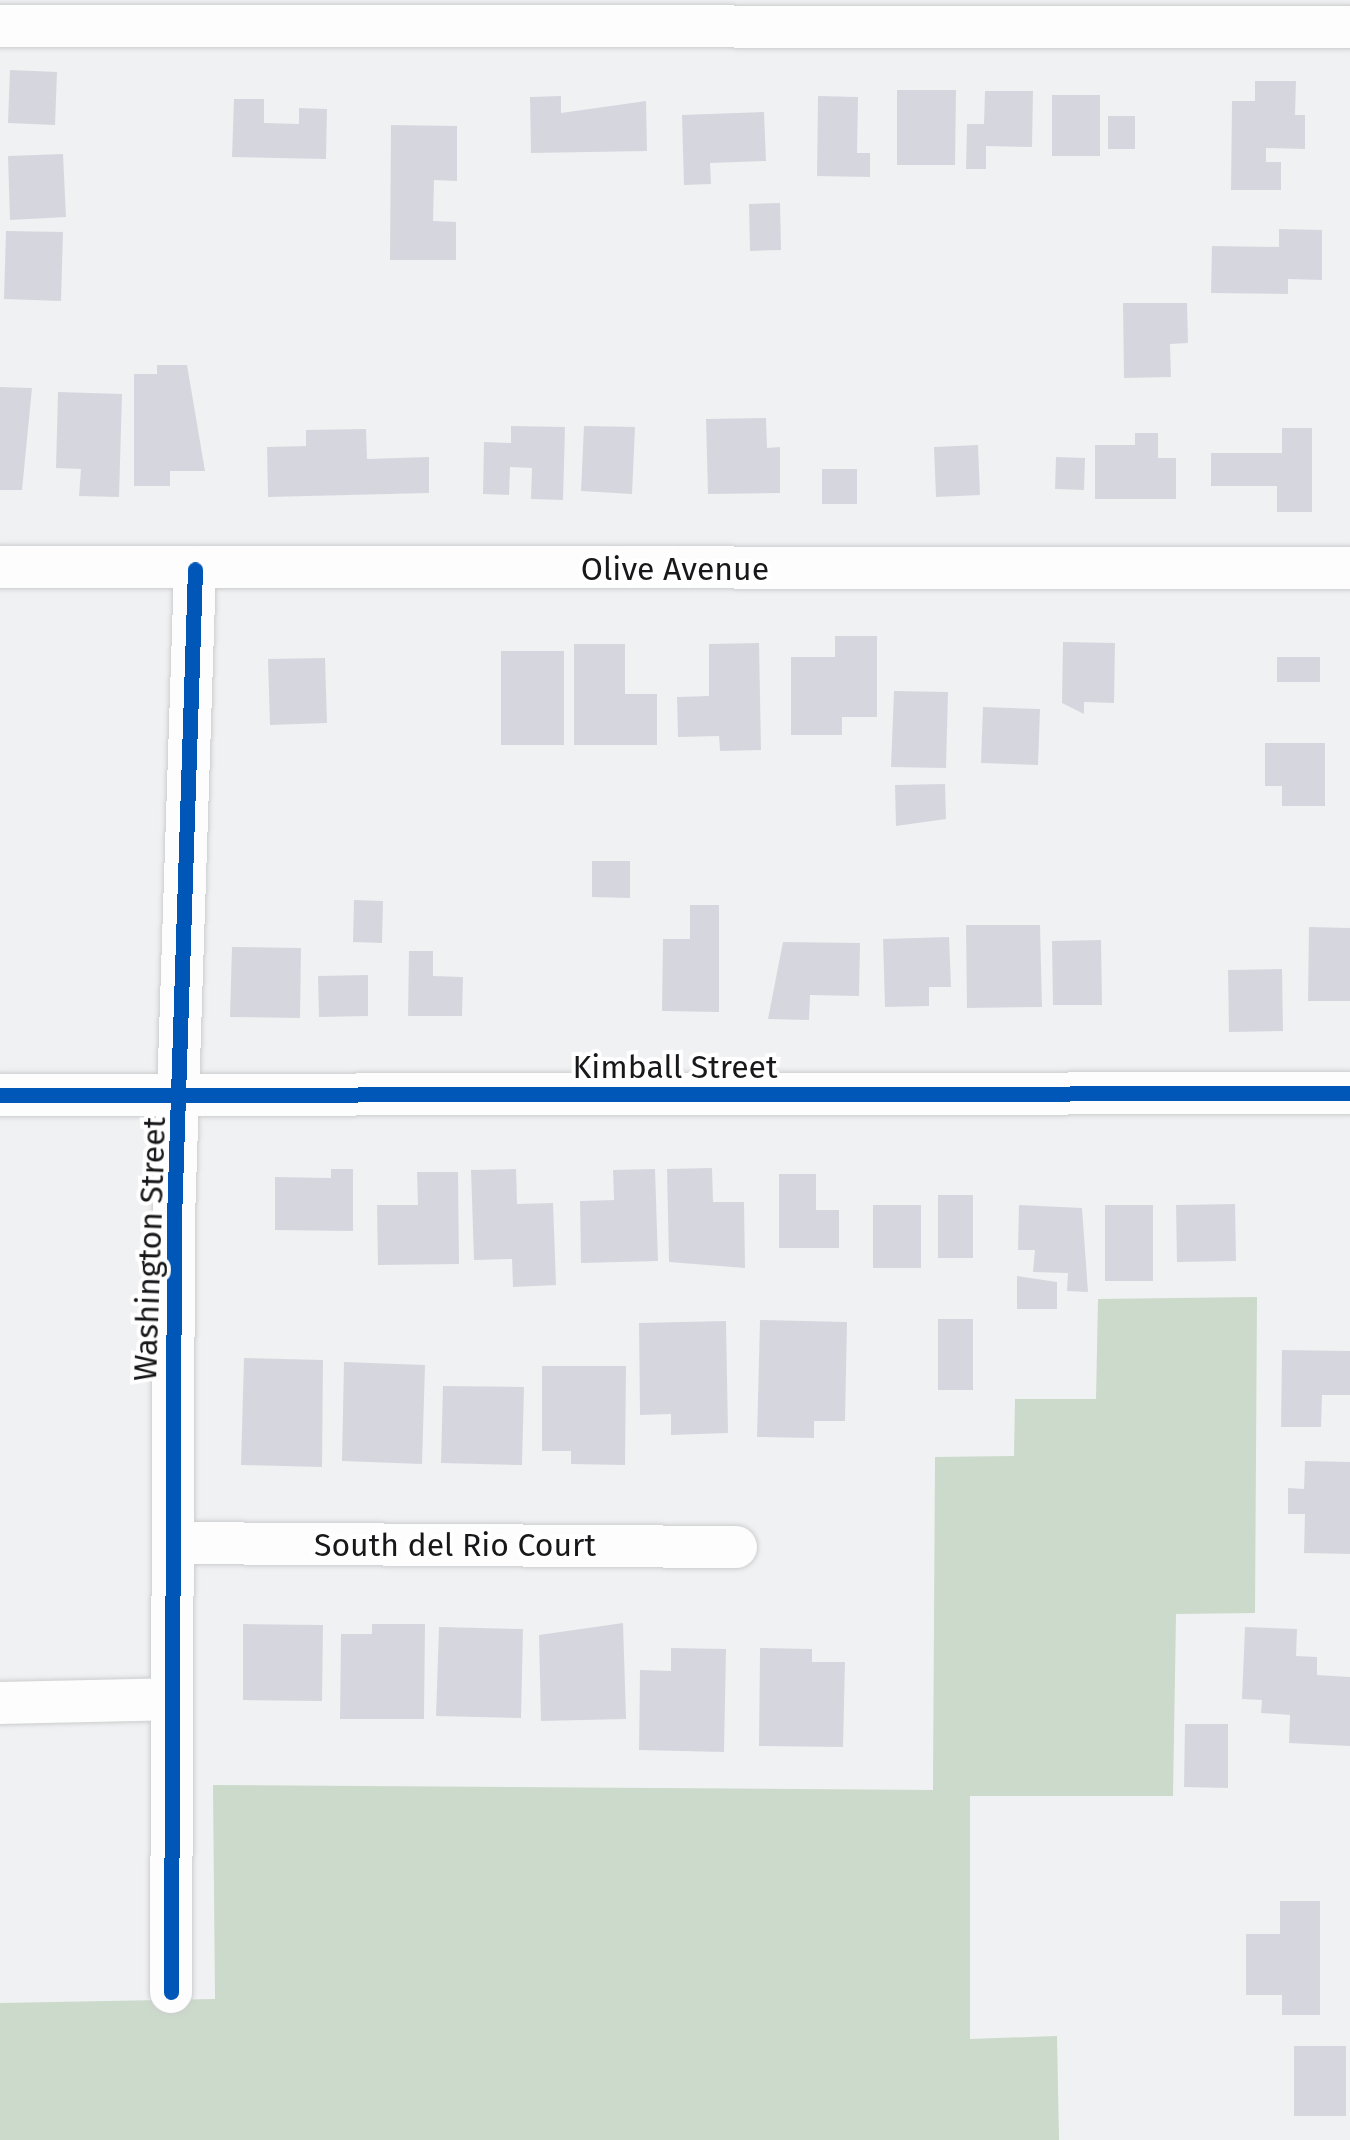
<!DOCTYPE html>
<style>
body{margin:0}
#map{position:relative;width:1350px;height:2140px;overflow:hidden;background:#f0f1f3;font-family:"Fira Sans",sans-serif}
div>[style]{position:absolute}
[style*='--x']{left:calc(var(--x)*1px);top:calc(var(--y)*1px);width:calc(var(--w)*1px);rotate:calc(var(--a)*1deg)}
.green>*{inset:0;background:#cbdaca}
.building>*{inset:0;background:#d6d7de}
.roads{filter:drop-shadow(0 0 2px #cccdce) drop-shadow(0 0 2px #cccdce)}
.minor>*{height:42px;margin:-21px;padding:0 21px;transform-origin:21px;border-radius:21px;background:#fdfdfd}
.cycleway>*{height:15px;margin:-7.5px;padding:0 7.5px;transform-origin:7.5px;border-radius:7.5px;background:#0057b8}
span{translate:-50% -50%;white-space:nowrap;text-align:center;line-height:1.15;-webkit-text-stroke:8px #fff;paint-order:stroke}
.street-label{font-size:32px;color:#18181a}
</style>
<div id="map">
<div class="green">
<i style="clip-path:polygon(1257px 1297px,1255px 1613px,1176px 1614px,1173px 1796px,970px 1796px,970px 2039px,1057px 2036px,1059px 2140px,0 2140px,0 2003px,215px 1999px,213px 1785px,933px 1790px,935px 1457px,1014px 1456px,1015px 1399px,1096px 1399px,1098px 1299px)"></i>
</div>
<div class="building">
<i style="clip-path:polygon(10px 70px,57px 72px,55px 125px,8px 123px)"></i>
<i style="clip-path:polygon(1255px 81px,1296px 81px,1295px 115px,1305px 115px,1305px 149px,1266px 148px,1266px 162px,1281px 162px,1281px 190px,1231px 190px,1232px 101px,1255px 101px)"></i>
<i style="clip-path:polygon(897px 90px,956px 90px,955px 165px,897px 165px)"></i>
<i style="clip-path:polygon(985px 91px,1033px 91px,1032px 147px,986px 146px,986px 169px,966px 169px,967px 124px,984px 124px)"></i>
<i style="clip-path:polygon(1052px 95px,1100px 95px,1100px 156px,1052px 156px)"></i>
<i style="clip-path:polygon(561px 96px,561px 113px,646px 101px,647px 151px,531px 153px,530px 97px)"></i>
<i style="clip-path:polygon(818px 96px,858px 97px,857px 153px,870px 153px,870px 177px,817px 176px)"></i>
<i style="clip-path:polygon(234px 99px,264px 99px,264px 123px,299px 124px,299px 108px,327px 109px,326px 159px,232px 157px)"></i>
<i style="clip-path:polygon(764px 112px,766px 161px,710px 163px,711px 184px,684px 185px,682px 115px)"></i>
<i style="clip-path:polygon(1108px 116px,1135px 116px,1135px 149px,1108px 149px)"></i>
<i style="clip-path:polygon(391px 125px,457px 126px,457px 181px,434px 180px,433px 221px,456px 222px,456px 260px,390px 260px)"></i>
<i style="clip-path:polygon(63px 154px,66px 217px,10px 220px,8px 156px)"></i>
<i style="clip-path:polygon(780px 203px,781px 250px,750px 251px,749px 204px)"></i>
<i style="clip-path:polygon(1279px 229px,1322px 230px,1322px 280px,1288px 279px,1288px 294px,1211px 293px,1212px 246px,1279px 247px)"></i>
<i style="clip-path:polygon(6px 231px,63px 232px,61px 301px,4px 299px)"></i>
<i style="clip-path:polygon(1123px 303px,1187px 303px,1188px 343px,1170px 344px,1171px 377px,1124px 378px)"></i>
<i style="clip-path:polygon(157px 365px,187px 365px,205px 471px,170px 471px,170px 486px,134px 486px,134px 374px,157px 374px)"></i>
<i style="clip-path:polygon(0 387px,32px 388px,22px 490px,0 490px)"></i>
<i style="clip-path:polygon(58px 392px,122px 394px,119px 497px,79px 496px,81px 469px,56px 468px)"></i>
<i style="clip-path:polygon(766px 418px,767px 448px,780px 447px,780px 493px,708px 494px,706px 419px)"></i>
<i style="clip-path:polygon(511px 426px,565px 427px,563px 500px,531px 499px,532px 468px,510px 467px,509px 495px,483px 494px,484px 442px,511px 443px)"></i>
<i style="clip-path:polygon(584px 426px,635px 427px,632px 494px,581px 491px)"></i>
<i style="clip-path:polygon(1282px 428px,1312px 428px,1312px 512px,1277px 512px,1277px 486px,1211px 486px,1211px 453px,1282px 453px)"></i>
<i style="clip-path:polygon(366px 429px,367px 459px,429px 457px,429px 493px,268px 497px,267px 447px,306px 446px,306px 430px)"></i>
<i style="clip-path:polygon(1135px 433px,1158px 433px,1158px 458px,1176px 458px,1176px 499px,1095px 499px,1095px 445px,1135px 445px)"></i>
<i style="clip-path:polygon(978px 445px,980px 495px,936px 497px,934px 447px)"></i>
<i style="clip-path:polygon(1056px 457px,1085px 458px,1084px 490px,1055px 489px)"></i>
<i style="clip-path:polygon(822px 469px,857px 469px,857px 504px,822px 504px)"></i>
<i style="clip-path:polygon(835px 636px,877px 636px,877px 717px,842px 717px,842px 735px,791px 735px,791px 657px,835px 657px)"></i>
<i style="clip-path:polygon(1063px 642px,1115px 643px,1114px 703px,1084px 702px,1084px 714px,1062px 703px)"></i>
<i style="clip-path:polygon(759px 643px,761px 750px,720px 751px,719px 736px,678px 737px,677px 697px,709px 696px,709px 644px)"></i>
<i style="clip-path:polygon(574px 644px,625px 644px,625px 694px,657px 694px,657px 745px,574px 745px)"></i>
<i style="clip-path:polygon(501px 651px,564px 651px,564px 745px,501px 745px)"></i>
<i style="clip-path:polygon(1277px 657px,1320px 657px,1320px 682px,1277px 682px)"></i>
<i style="clip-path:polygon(325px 658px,327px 723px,270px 725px,268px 659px)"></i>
<i style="clip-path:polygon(894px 691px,948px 692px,946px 768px,891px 767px)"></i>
<i style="clip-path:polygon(983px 707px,1040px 709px,1038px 765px,981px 763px)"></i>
<i style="clip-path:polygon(1265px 743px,1325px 743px,1325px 806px,1282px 806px,1282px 786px,1265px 786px)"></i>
<i style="clip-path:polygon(945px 784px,946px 819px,896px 826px,895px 785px)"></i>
<i style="clip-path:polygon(592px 861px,630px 861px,630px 898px,592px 897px)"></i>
<i style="clip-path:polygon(354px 900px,383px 901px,382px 943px,353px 942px)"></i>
<i style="clip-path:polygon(690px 905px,719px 905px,719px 1012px,662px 1011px,663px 939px,690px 939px)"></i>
<i style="clip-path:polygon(966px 925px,1040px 925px,1042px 1007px,967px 1008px)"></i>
<i style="clip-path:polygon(1309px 927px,1350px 928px,1350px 1001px,1308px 1001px)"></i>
<i style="clip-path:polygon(949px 937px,951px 987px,929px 987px,929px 1006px,885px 1007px,883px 939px)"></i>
<i style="clip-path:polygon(1101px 940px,1102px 1005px,1053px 1005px,1052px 941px)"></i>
<i style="clip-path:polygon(783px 942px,860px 943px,859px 996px,810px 995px,809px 1020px,768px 1019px)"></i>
<i style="clip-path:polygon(232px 947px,301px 948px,300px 1018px,230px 1017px)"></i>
<i style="clip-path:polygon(409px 951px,433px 951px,433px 976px,463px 977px,462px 1016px,408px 1016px)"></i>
<i style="clip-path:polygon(1282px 969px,1283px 1031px,1229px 1032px,1228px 970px)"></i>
<i style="clip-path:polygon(368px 975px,368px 1016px,319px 1017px,318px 976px)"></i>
<i style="clip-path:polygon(712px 1168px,713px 1202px,744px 1202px,745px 1268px,669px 1262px,667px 1169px)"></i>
<i style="clip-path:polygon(331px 1169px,353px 1169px,353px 1231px,275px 1230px,275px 1177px,331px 1178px)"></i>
<i style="clip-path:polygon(516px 1169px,517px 1204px,553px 1203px,556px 1285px,513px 1287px,512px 1259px,474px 1260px,471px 1170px)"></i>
<i style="clip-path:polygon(655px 1169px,658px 1261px,581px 1263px,580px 1201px,614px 1200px,613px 1170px)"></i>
<i style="clip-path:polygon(417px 1172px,458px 1172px,459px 1264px,378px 1265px,377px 1205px,418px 1205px)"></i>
<i style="clip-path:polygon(779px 1174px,816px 1174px,816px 1210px,839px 1210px,839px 1248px,779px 1248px)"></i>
<i style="clip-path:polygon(938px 1195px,973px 1195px,973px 1258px,938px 1258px)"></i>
<i style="clip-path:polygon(1235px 1204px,1236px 1261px,1177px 1262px,1176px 1205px)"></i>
<i style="clip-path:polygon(873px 1205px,921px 1205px,921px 1268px,873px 1268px)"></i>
<i style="clip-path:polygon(1019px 1205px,1082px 1208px,1088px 1292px,1067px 1291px,1068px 1273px,1033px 1272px,1035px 1250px,1018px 1250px)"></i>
<i style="clip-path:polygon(1105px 1205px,1153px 1205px,1153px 1281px,1105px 1281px)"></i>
<i style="clip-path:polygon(1017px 1276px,1057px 1282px,1057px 1309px,1017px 1309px)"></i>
<i style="clip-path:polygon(938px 1319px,973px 1319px,973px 1390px,938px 1390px)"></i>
<i style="clip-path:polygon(760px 1320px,847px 1322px,845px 1421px,814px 1421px,814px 1438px,757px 1437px)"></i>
<i style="clip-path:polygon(726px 1321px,728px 1433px,671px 1435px,671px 1414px,640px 1415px,639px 1323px)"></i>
<i style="clip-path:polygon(1282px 1350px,1350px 1351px,1350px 1395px,1322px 1395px,1321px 1427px,1281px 1427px)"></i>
<i style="clip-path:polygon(244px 1358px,323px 1360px,322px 1467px,241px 1465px)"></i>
<i style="clip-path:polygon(344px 1362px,425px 1365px,422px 1464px,342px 1461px)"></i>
<i style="clip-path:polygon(542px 1366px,626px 1366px,625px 1465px,571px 1464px,571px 1451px,542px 1451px)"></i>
<i style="clip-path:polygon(443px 1386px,524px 1387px,522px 1465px,441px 1463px)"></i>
<i style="clip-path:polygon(1305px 1461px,1350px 1462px,1350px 1554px,1304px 1553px,1305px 1514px,1288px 1514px,1288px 1488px,1304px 1489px)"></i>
<i style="clip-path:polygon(623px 1623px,626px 1719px,541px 1721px,539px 1635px)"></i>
<i style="clip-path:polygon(243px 1624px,323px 1625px,322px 1701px,243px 1700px)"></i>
<i style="clip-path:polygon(372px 1624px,425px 1624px,424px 1719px,340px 1719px,341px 1634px,372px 1634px)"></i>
<i style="clip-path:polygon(439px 1627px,523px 1629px,521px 1718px,436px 1716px)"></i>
<i style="clip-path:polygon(1245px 1627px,1297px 1629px,1296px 1656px,1317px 1657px,1317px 1675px,1350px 1677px,1350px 1746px,1289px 1743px,1290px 1715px,1261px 1713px,1262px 1700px,1242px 1699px)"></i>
<i style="clip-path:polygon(671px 1648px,726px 1649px,724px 1752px,639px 1750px,640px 1670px,671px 1671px)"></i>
<i style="clip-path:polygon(760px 1648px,812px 1649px,812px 1662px,845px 1662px,843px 1747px,759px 1746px)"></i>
<i style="clip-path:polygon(1185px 1724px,1228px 1724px,1228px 1788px,1184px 1787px)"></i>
<i style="clip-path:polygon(1280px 1901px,1320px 1901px,1320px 2015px,1282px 2015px,1282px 1995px,1246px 1995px,1246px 1934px,1280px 1934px)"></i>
<i style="clip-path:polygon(1294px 2046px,1346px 2046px,1346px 2116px,1294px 2116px)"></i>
</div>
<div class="roads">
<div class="minor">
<i style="--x:0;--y:26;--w:1350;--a:0.04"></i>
<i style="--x:0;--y:567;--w:1350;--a:0.04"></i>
<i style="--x:0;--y:1095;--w:1350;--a:-0.08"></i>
<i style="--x:173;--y:1543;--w:563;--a:0.41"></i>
<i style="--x:0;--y:1703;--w:171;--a:-1.3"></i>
<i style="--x:171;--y:1992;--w:773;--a:-89.78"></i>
<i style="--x:174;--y:1219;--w:650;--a:-88.15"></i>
</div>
</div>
<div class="cycleway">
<i style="--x:0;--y:1095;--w:1350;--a:-0.08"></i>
<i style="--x:171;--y:1992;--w:773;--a:-89.78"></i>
<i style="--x:174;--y:1219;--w:650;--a:-88.15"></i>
</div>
<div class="street-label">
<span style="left:675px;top:569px">Olive Avenue</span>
<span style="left:675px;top:1067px">Kimball Street</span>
<span style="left:150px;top:1249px;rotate:-88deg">Washington Street</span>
<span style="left:455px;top:1545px">South del Rio Court</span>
</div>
</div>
